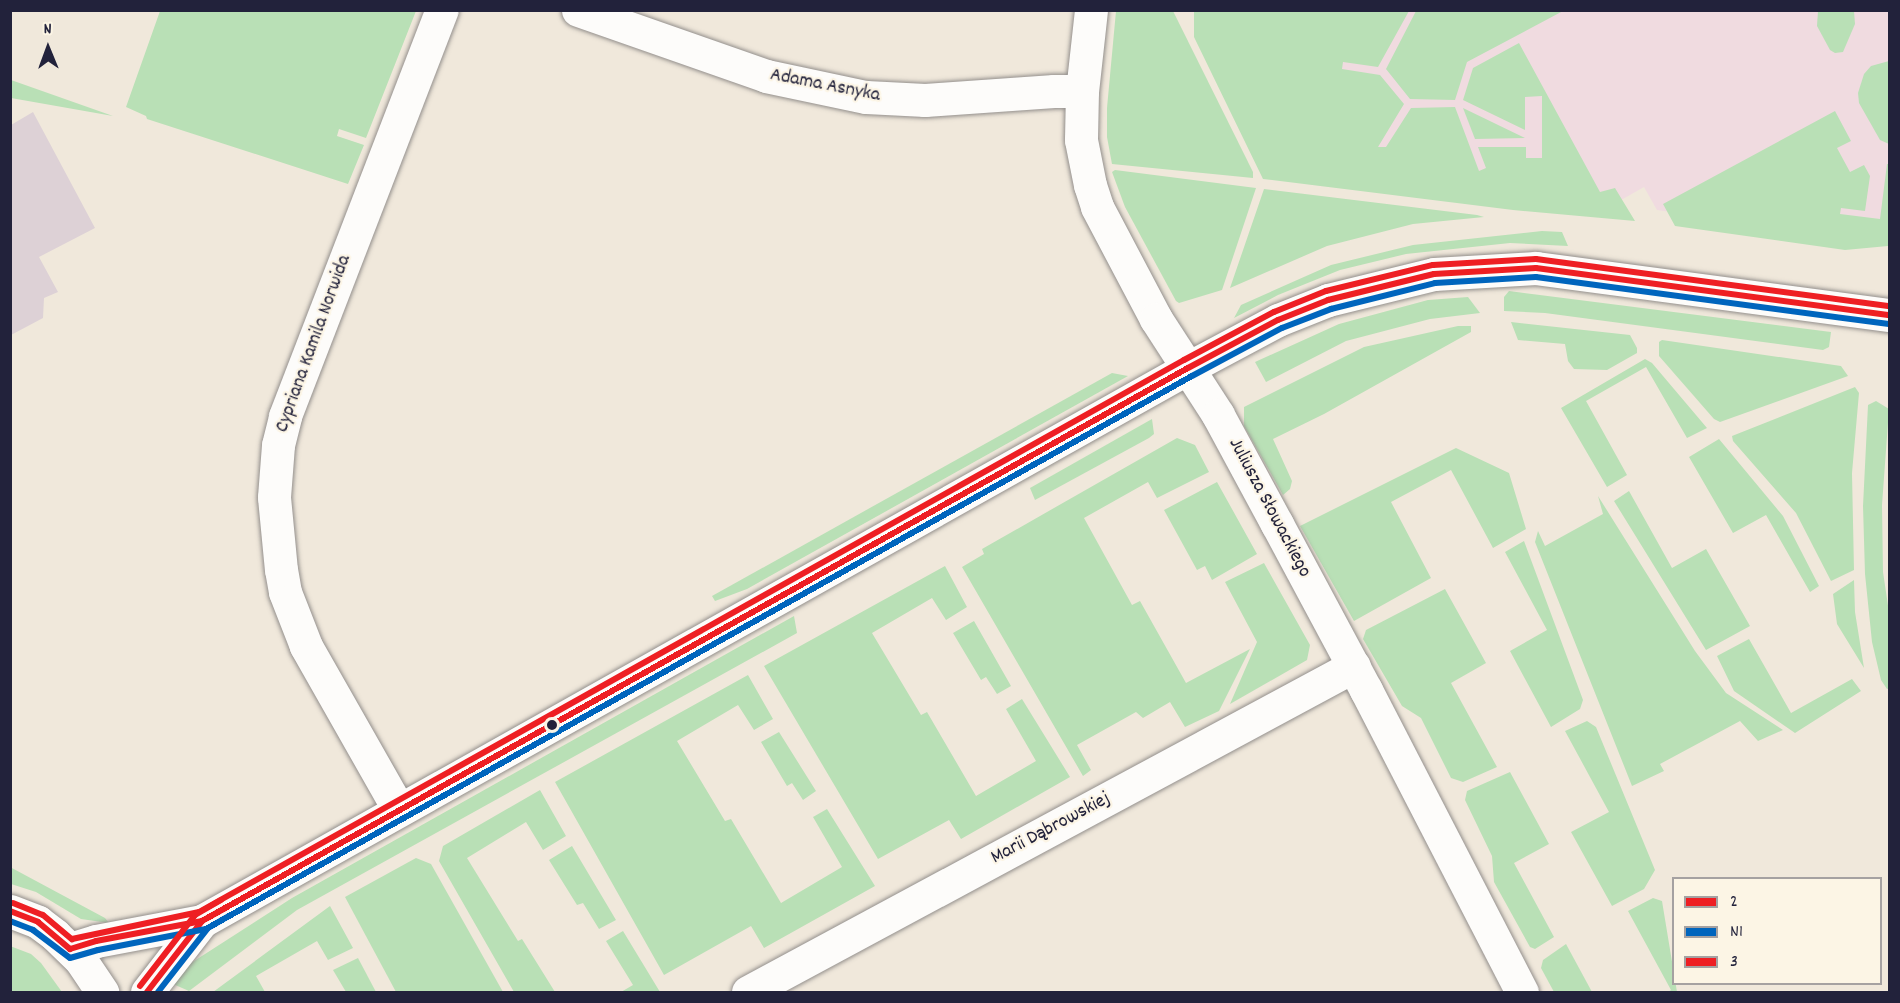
<!DOCTYPE html>
<meta charset="utf-8">
<style>
body{margin:0}
#map{position:relative;width:1900px;height:1003px;overflow:hidden;background:#f0e8db;font-family:Dekko,sans-serif}
div>[style]{position:absolute}
[style*='--x']{left:calc(var(--x)*1px);top:calc(var(--y)*1px);width:calc(var(--w)*1px);rotate:calc(var(--a)*1deg)}
.built>*{inset:0;background:#f0dbe0}
.industrial>*{inset:0;background:#ddd1d6}
.green>*{inset:0;background:#b9e0b6}
.roads{filter:drop-shadow(0 0 2px #938f8c) drop-shadow(0 0 2px #938f8c)}
.minor>*{height:33px;margin:-16.5px;padding:0 16.5px;transform-origin:16.5px;border-radius:16.5px;background:#fdfcfa}
.major>*{height:33px;margin:-16.5px;padding:0 16.5px;transform-origin:16.5px;border-radius:16.5px;background:#fdfcfa}
.bus-1>*{height:6px;margin:-3px;padding:0 3px;transform-origin:3px;border-radius:3px;background:#ee1f23}
.bus-2>*{height:6px;margin:-3px;padding:0 3px;transform-origin:3px;border-radius:3px;background:#0065bd}
.bus-3>*{height:6px;margin:-3px;padding:0 3px;transform-origin:3px;border-radius:3px;background:#ee1f23}
.dots>*{width:16px;height:16px;translate:-50% -50%;box-sizing:border-box;border:3px solid #fcf5e5;border-radius:50%}
span{translate:-50% -50%;white-space:nowrap;text-align:center;line-height:1.15;-webkit-text-stroke:4.5px #fcf5e5;paint-order:stroke}
.street-label{font-size:20px;color:#22223b}
.frame{position:absolute;inset:0;border:12px solid #22223b;pointer-events:none}
.legend{position:absolute;left:1672px;top:877px;width:210px;height:108px;box-sizing:border-box;background:#fcf5e5;border:2px solid #a5a1a1;margin:0;padding:8px 10px;list-style:none;font-size:18px;color:#22223b}
.legend li{display:flex;align-items:center;gap:12px;height:30px}
.legend b{width:30px;border:2px solid #a5a1a1}
.north{position:absolute;left:18px;top:18px;width:60px;height:60px;-webkit-text-stroke:4px #fcf5e5;paint-order:stroke;rotate:359deg;font-size:16px;font-weight:700;line-height:24px;text-align:center;color:#22223b}
.north::after{content:'';display:block;margin:auto;width:21px;height:27px;background:#22223b;clip-path:polygon(50% 0,100% 100%,50% 72%,0 100%)}
</style>
<div id="map">
<div class="built">
<i style="clip-path:polygon(1350px 11px,1889px 11px,1890px 195px,1883px 242px,1657px 210px,1644px 187px,1614px 204px,1356px 167px,1295px 40px)"></i>
</div>
<div class="industrial">
<i style="clip-path:polygon(33px 112px,95px 228px,39px 257px,58px 292px,44px 298px,43px 318px,11px 335px,11px 125px)"></i>
</div>
<div class="green">
<i style="clip-path:polygon(160px 11px,160px 10px,416px 11px,366px 138px,339px 129px,337px 136px,364px 145px,348px 184px,147px 119px,146px 116px,126px 107px)"></i>
<i style="clip-path:polygon(1116px 11px,1173px 11px,1253px 172px,1253px 178px,1112px 164px,1107px 137px,1107px 108px)"></i>
<i style="clip-path:polygon(1194px 11px,1409px 11px,1378px 67px,1343px 62px,1342px 69px,1380px 75px,1404px 104px,1378px 147px,1386px 147px,1411px 108px,1455px 107px,1479px 171px,1486px 168px,1478px 147px,1526px 147px,1526px 158px,1542px 158px,1542px 96px,1525px 97px,1525px 130px,1463px 100px,1473px 68px,1519px 43px,1600px 192px,1615px 188px,1635px 221px,1513px 210px,1263px 179px,1194px 37px)"></i>
<i style="clip-path:polygon(1416px 11px,1563px 10px,1563px 11px,1467px 62px,1455px 100px,1410px 99px,1386px 69px)"></i>
<i style="clip-path:polygon(1818px 11px,1854px 11px,1855px 24px,1843px 52px,1835px 53px,1830px 50px,1817px 26px)"></i>
<i style="clip-path:polygon(1889px 61px,1890px 61px,1889px 144px,1880px 140px,1859px 103px,1858px 93px,1864px 74px,1871px 66px)"></i>
<i style="clip-path:polygon(10px 80px,11px 80px,113px 116px,11px 98px)"></i>
<i style="clip-path:polygon(1463px 108px,1525px 138px,1475px 139px)"></i>
<i style="clip-path:polygon(1835px 111px,1851px 141px,1837px 148px,1850px 172px,1864px 165px,1870px 176px,1865px 211px,1841px 208px,1840px 214px,1880px 219px,1887px 164px,1889px 164px,1888px 246px,1845px 250px,1675px 226px,1663px 204px)"></i>
<i style="clip-path:polygon(1115px 170px,1256px 188px,1222px 290px,1179px 303px,1176px 301px,1125px 207px,1112px 172px)"></i>
<i style="clip-path:polygon(1264px 189px,1477px 215px,1484px 217px,1413px 224px,1327px 246px,1230px 288px)"></i>
<i style="clip-path:polygon(1542px 231px,1562px 232px,1568px 246px,1510px 243px,1406px 254px,1340px 270px,1278px 295px,1234px 318px,1241px 305px,1331px 265px,1413px 245px)"></i>
<i style="clip-path:polygon(1509px 291px,1831px 332px,1829px 347px,1823px 350px,1545px 313px,1504px 311px,1504px 297px)"></i>
<i style="clip-path:polygon(1468px 297px,1480px 313px,1430px 319px,1346px 341px,1266px 382px,1255px 362px,1339px 324px,1428px 300px)"></i>
<i style="clip-path:polygon(1511px 322px,1630px 335px,1637px 348px,1637px 353px,1607px 370px,1574px 369px,1568px 361px,1565px 344px,1518px 340px)"></i>
<i style="clip-path:polygon(1458px 326px,1471px 326px,1471px 332px,1324px 414px,1273px 439px,1292px 481px,1290px 489px,1283px 495px,1244px 426px,1244px 407px,1364px 347px)"></i>
<i style="clip-path:polygon(1662px 340px,1841px 366px,1848px 376px,1720px 422px,1714px 419px,1659px 356px,1659px 342px)"></i>
<i style="clip-path:polygon(1645px 359px,1652px 363px,1707px 428px,1687px 438px,1646px 367px,1586px 401px,1627px 475px,1607px 487px,1561px 408px)"></i>
<i style="clip-path:polygon(1112px 373px,1128px 376px,747px 589px,715px 601px,712px 596px)"></i>
<i style="clip-path:polygon(1855px 387px,1859px 393px,1852px 473px,1854px 570px,1831px 581px,1796px 513px,1733px 441px,1732px 436px)"></i>
<i style="clip-path:polygon(1876px 401px,1889px 409px,1882px 505px,1883px 572px,1890px 619px,1890px 688px,1887px 689px,1881px 680px,1872px 642px,1865px 574px,1863px 506px,1868px 405px)"></i>
<i style="clip-path:polygon(1152px 419px,1154px 434px,1149px 438px,1035px 500px,1030px 488px)"></i>
<i style="clip-path:polygon(1177px 438px,1195px 445px,1209px 472px,1157px 498px,1148px 482px,1084px 518px,1132px 605px,1140px 601px,1186px 683px,1250px 649px,1219px 711px,1185px 727px,1170px 702px,1143px 718px,1136px 712px,1077px 745px,1091px 770px,1083px 776px,962px 567px,984px 554px,982px 549px)"></i>
<i style="clip-path:polygon(1719px 439px,1783px 516px,1819px 586px,1810px 592px,1766px 515px,1733px 533px,1689px 457px)"></i>
<i style="clip-path:polygon(1456px 448px,1509px 473px,1526px 529px,1493px 548px,1451px 470px,1391px 502px,1431px 578px,1354px 621px,1300px 526px)"></i>
<i style="clip-path:polygon(1217px 482px,1257px 554px,1212px 580px,1205px 566px,1197px 570px,1164px 510px)"></i>
<i style="clip-path:polygon(1629px 491px,1672px 568px,1706px 549px,1750px 626px,1706px 650px,1614px 501px)"></i>
<i style="clip-path:polygon(1598px 496px,1695px 651px,1726px 693px,1783px 730px,1758px 741px,1740px 721px,1660px 764px,1664px 771px,1632px 786px,1535px 542px,1538px 531px,1545px 546px,1603px 514px)"></i>
<i style="clip-path:polygon(1524px 541px,1583px 700px,1580px 709px,1551px 727px,1510px 651px,1547px 630px,1505px 552px)"></i>
<i style="clip-path:polygon(1264px 563px,1310px 645px,1307px 660px,1230px 704px,1257px 642px,1225px 582px)"></i>
<i style="clip-path:polygon(945px 566px,967px 607px,946px 620px,932px 598px,872px 633px,921px 715px,927px 712px,976px 796px,1036px 761px,1006px 709px,1022px 699px,1070px 777px,961px 839px,949px 820px,878px 859px,764px 666px)"></i>
<i style="clip-path:polygon(1854px 580px,1855px 612px,1864px 668px,1837px 624px,1833px 594px)"></i>
<i style="clip-path:polygon(1445px 589px,1486px 663px,1451px 683px,1497px 767px,1463px 782px,1451px 778px,1421px 718px,1402px 706px,1363px 639px,1366px 630px)"></i>
<i style="clip-path:polygon(794px 616px,797px 633px,297px 910px,189px 991px,173px 984px,191px 963px,292px 898px)"></i>
<i style="clip-path:polygon(974px 621px,1011px 686px,997px 694px,986px 677px,981px 680px,953px 633px)"></i>
<i style="clip-path:polygon(1749px 639px,1791px 713px,1852px 679px,1861px 691px,1795px 733px,1734px 691px,1717px 656px)"></i>
<i style="clip-path:polygon(748px 675px,773px 719px,754px 730px,738px 705px,677px 741px,725px 821px,731px 819px,781px 903px,842px 867px,813px 817px,827px 809px,875px 886px,764px 948px,751px 926px,664px 975px,555px 782px)"></i>
<i style="clip-path:polygon(1587px 721px,1596px 727px,1655px 870px,1644px 889px,1612px 906px,1571px 832px,1609px 812px,1565px 731px)"></i>
<i style="clip-path:polygon(779px 732px,816px 791px,803px 800px,792px 783px,787px 786px,761px 742px)"></i>
<i style="clip-path:polygon(1510px 772px,1549px 844px,1514px 863px,1554px 937px,1535px 949px,1530px 947px,1494px 882px,1492px 856px,1465px 800px,1467px 791px)"></i>
<i style="clip-path:polygon(540px 790px,566px 836px,543px 850px,526px 822px,467px 858px,518px 941px,522px 939px,555px 992px,514px 992px,439px 861px,443px 846px)"></i>
<i style="clip-path:polygon(572px 846px,616px 920px,599px 929px,583px 903px,577px 905px,549px 860px)"></i>
<i style="clip-path:polygon(416px 858px,431px 864px,503px 992px,396px 992px,345px 897px)"></i>
<i style="clip-path:polygon(10px 867px,105px 918px,109px 923px,81px 919px,36px 892px,11px 884px)"></i>
<i style="clip-path:polygon(1653px 898px,1662px 901px,1677px 992px,1668px 992px,1671px 990px,1628px 911px)"></i>
<i style="clip-path:polygon(330px 906px,353px 948px,328px 960px,317px 941px,256px 976px,265px 992px,213px 992px)"></i>
<i style="clip-path:polygon(623px 931px,660px 992px,621px 992px,633px 985px,606px 941px)"></i>
<i style="clip-path:polygon(1566px 944px,1592px 992px,1554px 992px,1541px 968px,1543px 960px)"></i>
<i style="clip-path:polygon(10px 946px,31px 954px,41px 963px,62px 992px,11px 992px)"></i>
<i style="clip-path:polygon(358px 958px,376px 992px,346px 992px,333px 970px)"></i>
</div>
<div class="roads">
<div class="minor">
<i style="--x:578;--y:10;--w:199;--a:19.3"></i>
<i style="--x:766;--y:76;--w:102;--a:11.9"></i>
<i style="--x:866;--y:97;--w:59;--a:2.9"></i>
<i style="--x:925;--y:100;--w:129;--a:-4"></i>
<i style="--x:1054;--y:91;--w:28;--a:0"></i>
<i style="--x:1091;--y:10;--w:81;--a:96.3"></i>
<i style="--x:1082;--y:91;--w:49;--a:91.2"></i>
<i style="--x:1081;--y:140;--w:46;--a:78.7"></i>
<i style="--x:1090;--y:185;--w:23;--a:72"></i>
<i style="--x:1097;--y:207;--w:127;--a:62.2"></i>
<i style="--x:1156;--y:319;--w:114;--a:57.1"></i>
<i style="--x:1218;--y:415;--w:124;--a:61.6"></i>
<i style="--x:1277;--y:524;--w:188;--a:61.8"></i>
<i style="--x:1366;--y:690;--w:340;--a:62.7"></i>
<i style="--x:399;--y:810;--w:189;--a:-119.6"></i>
<i style="--x:306;--y:646;--w:58;--a:-111.3"></i>
<i style="--x:285;--y:592;--w:22;--a:-100"></i>
<i style="--x:281;--y:570;--w:73;--a:-95.5"></i>
<i style="--x:274;--y:497;--w:52;--a:-85.6"></i>
<i style="--x:278;--y:445;--w:30;--a:-76"></i>
<i style="--x:285;--y:416;--w:435;--a:-68.9"></i>
<i style="--x:70;--y:949;--w:27;--a:-17"></i>
<i style="--x:96;--y:941;--w:108;--a:-10.7"></i>
<i style="--x:202;--y:921;--w:1130;--a:-29.29"></i>
<i style="--x:1188;--y:368;--w:102;--a:-28.1"></i>
<i style="--x:1278;--y:320;--w:54;--a:-21.8"></i>
<i style="--x:1328;--y:300;--w:109;--a:-13.8"></i>
<i style="--x:1434;--y:274;--w:102;--a:-3.4"></i>
<i style="--x:1536;--y:268;--w:357;--a:7.6"></i>
<i style="--x:147;--y:992;--w:90;--a:-52.2"></i>
<i style="--x:748;--y:992;--w:688;--a:-28.28"></i>
</div>
<div class="major">
<i style="--x:10;--y:911;--w:30;--a:21"></i>
<i style="--x:38;--y:922;--w:21;--a:37"></i>
<i style="--x:55;--y:935;--w:35;--a:44"></i>
<i style="--x:80;--y:959;--w:40;--a:56"></i>
</div>
</div>
<div class="bus-1">
<i style="--x:10;--y:911;--w:30;--a:21"></i>
<i style="--x:38;--y:922;--w:42;--a:40.2"></i>
<i style="--x:70;--y:949;--w:27;--a:-17"></i>
<i style="--x:96;--y:941;--w:108;--a:-10.7"></i>
<i style="--x:202;--y:921;--w:1130;--a:-29.29"></i>
<i style="--x:1188;--y:368;--w:102;--a:-28.1"></i>
<i style="--x:1278;--y:320;--w:54;--a:-21.8"></i>
<i style="--x:1328;--y:300;--w:109;--a:-13.8"></i>
<i style="--x:1434;--y:274;--w:102;--a:-3.4"></i>
<i style="--x:1536;--y:268;--w:357;--a:7.6"></i>
<i style="--x:147;--y:992;--w:90;--a:-52.2"></i>
<i style="--x:202;--y:921;--w:26;--a:-29"></i>
</div>
<div class="bus-2">
<i style="--x:10;--y:921;--w:25;--a:21"></i>
<i style="--x:33;--y:930;--w:46;--a:37.1"></i>
<i style="--x:70;--y:958;--w:29;--a:-16"></i>
<i style="--x:98;--y:950;--w:110;--a:-11"></i>
<i style="--x:206;--y:929;--w:1130;--a:-29.29"></i>
<i style="--x:1192;--y:376;--w:102;--a:-28.1"></i>
<i style="--x:1282;--y:328;--w:53;--a:-21.2"></i>
<i style="--x:1331;--y:309;--w:107;--a:-14"></i>
<i style="--x:1435;--y:283;--w:101;--a:-3.4"></i>
<i style="--x:1536;--y:277;--w:356;--a:7.6"></i>
<i style="--x:158;--y:992;--w:81;--a:-52"></i>
<i style="--x:208;--y:928;--w:24;--a:-30"></i>
</div>
<div class="bus-3">
<i style="--x:13;--y:903;--w:32;--a:22"></i>
<i style="--x:43;--y:915;--w:38;--a:40"></i>
<i style="--x:72;--y:939;--w:130;--a:-12"></i>
<i style="--x:199;--y:912;--w:1129;--a:-29.27"></i>
<i style="--x:1184;--y:360;--w:102;--a:-28.1"></i>
<i style="--x:1274;--y:312;--w:56;--a:-22"></i>
<i style="--x:1326;--y:291;--w:110;--a:-13.7"></i>
<i style="--x:1433;--y:265;--w:103;--a:-3.3"></i>
<i style="--x:1536;--y:259;--w:357;--a:7.6"></i>
<i style="--x:140;--y:986;--w:90;--a:-52.2"></i>
<i style="--x:195;--y:915;--w:30;--a:-30"></i>
</div>
<div class="dots">
<i style="left:552px;top:725px;background:#22223b"></i>
</div>
<div class="street-label">
<span style="left:825px;top:86px;rotate:11deg">Adama Asnyka</span>
<span style="left:314px;top:344px;rotate:-70deg">Cypriana Kamila Norwida</span>
<span style="left:1269px;top:508px;rotate:62deg">Juliusza Słowackiego</span>
<span style="left:1051px;top:829px;rotate:-28deg">Marii Dąbrowskiej</span>
</div>
<div class="frame"></div>
<ul class="legend">
<li><b style="height:8px;background:#ee1f23"></b>2</li>
<li><b style="height:8px;background:#0065bd"></b>N1</li>
<li><b style="height:8px;background:#ee1f23"></b>3</li>
</ul>
<div class="north">N</div>
</div>
